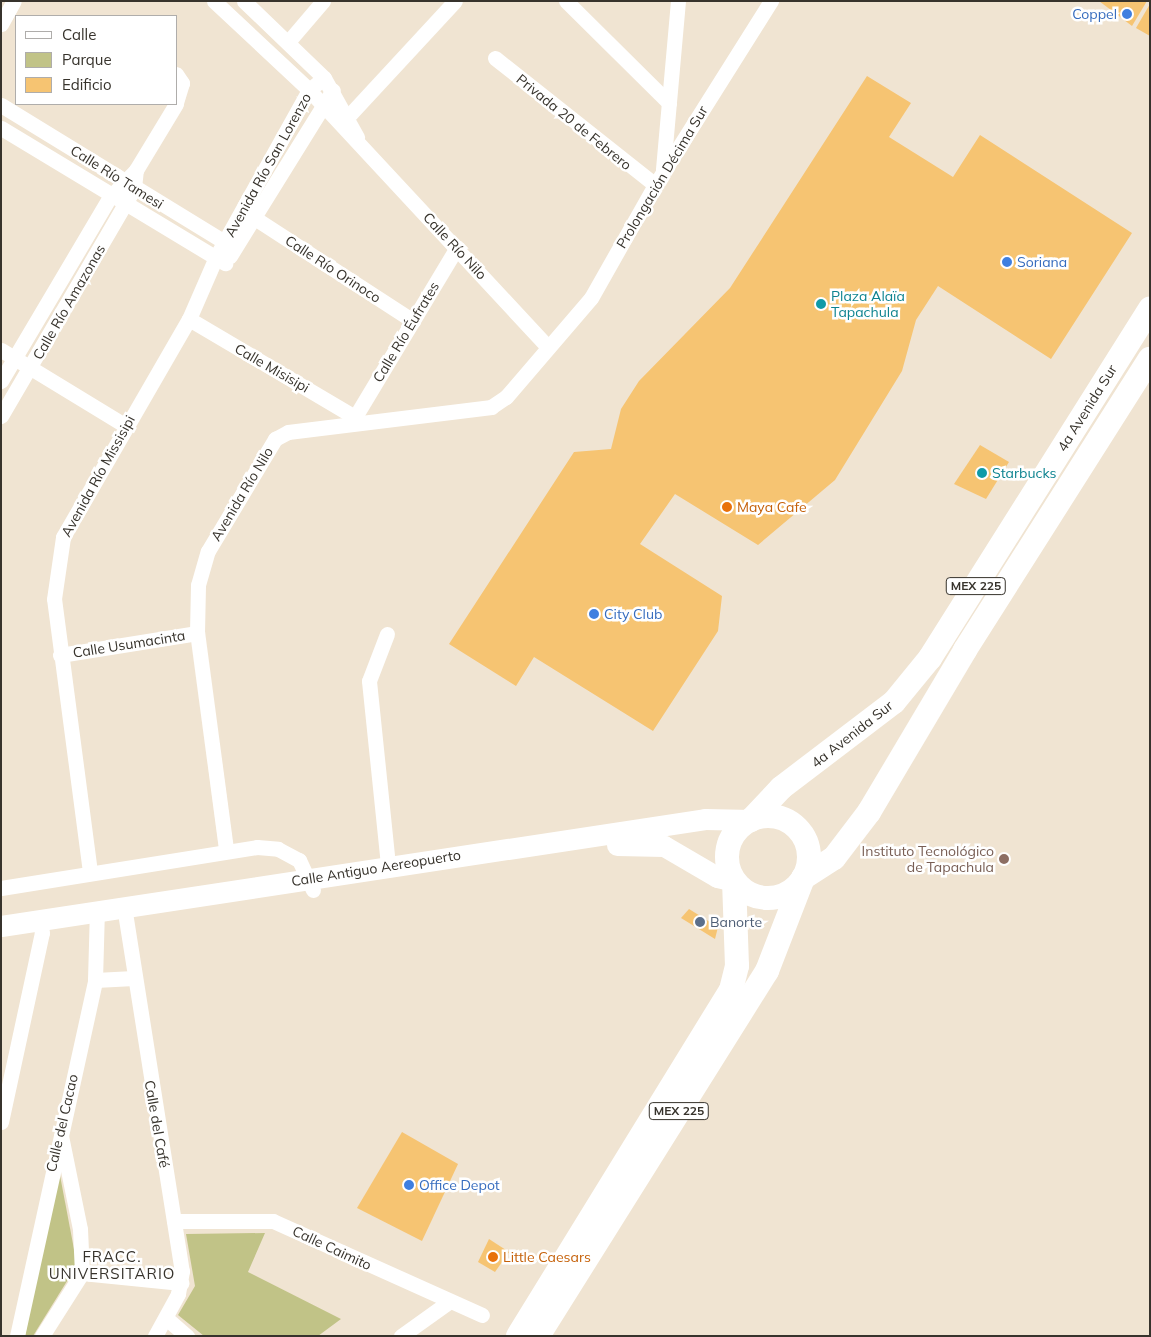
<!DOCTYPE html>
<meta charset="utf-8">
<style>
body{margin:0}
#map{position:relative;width:1151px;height:1337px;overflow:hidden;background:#f0e4d2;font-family:Mulish,sans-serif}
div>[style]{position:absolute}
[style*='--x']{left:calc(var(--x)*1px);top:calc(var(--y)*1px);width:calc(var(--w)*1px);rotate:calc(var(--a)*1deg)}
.green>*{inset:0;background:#c1c387}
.building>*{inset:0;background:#f6c472}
.minor>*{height:15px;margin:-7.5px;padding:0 7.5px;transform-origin:7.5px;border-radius:7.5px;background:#fff}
.secondary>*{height:21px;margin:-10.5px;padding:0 10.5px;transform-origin:10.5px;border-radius:10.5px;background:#fff}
.primary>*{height:24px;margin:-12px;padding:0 12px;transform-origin:12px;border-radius:12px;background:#fff}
.primary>.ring{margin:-12px;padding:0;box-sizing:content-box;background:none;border:24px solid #fff;border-radius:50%}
.dots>*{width:14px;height:14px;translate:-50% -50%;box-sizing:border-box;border:2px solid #fff;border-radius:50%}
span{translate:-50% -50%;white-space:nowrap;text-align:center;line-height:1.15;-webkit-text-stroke:5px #fff;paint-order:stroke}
.shield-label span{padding:1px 4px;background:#fff;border:1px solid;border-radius:4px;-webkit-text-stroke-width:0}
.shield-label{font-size:12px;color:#37332c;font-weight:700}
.shop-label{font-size:14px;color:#366cbe}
.right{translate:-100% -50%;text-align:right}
.left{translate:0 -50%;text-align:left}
.street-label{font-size:14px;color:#37332c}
.culture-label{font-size:14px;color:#0d838f}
.food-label{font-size:14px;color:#c56008}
.education-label{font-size:14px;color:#785e54}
.service-label{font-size:14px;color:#4e5e75}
.neighbourhood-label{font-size:15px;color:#37332c;letter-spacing:1px}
.frame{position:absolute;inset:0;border:2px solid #37332c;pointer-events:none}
.legend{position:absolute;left:15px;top:15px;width:162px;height:90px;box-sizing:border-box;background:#fff;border:1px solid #afadab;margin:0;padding:6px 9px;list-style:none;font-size:15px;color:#37332c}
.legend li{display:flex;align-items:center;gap:10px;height:25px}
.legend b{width:25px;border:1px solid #afadab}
</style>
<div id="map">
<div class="green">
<i style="clip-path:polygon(58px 1165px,77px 1265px,33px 1336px,25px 1336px)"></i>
<i style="clip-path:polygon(265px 1233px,248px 1272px,341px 1319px,318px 1336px,204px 1336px,178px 1315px,195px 1286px,186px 1234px)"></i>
</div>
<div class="building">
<i style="clip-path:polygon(1099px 1px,1147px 1px,1132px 26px)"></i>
<i style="clip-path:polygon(1150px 4px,1150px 36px,1136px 28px)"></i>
<i style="clip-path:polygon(867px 76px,911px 103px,889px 137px,953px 177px,980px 135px,1132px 233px,1051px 359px,938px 286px,916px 320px,902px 371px,835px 480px,758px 545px,675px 494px,640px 544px,722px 596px,718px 631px,653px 731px,534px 657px,516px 686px,449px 644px,574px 452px,611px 449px,621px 409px,639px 381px,730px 288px)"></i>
<i style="clip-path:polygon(980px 445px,1009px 462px,986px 499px,954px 484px)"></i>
<i style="clip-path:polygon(689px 909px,718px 927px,715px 939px,681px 918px)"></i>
<i style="clip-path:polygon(402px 1132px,458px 1164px,422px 1241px,357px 1208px)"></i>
<i style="clip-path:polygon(489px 1239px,509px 1252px,495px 1272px,478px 1262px)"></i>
</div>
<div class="minor">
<i style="--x:214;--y:1;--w:130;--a:43.1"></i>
<i style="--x:309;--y:90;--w:351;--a:47.1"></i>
<i style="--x:244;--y:1;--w:111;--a:43.9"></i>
<i style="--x:324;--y:78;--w:68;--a:60.8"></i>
<i style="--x:566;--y:1;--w:145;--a:44.7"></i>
<i style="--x:1;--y:24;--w:26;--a:-61"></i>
<i style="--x:288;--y:42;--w:54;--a:-49.5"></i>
<i style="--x:495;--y:58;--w:204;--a:38.4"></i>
<i style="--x:176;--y:74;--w:11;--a:56"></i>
<i style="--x:182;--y:83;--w:21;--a:107"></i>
<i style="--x:1;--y:105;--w:273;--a:31.5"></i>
<i style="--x:342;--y:123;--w:166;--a:-47.2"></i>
<i style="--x:1;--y:128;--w:262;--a:31.1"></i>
<i style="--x:663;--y:169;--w:169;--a:-84.9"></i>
<i style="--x:253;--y:217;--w:191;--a:33"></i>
<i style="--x:230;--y:256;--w:195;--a:-58.2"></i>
<i style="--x:189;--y:319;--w:193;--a:30.6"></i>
<i style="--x:1;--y:350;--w:146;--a:31.3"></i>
<i style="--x:1;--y:381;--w:214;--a:-59.4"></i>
<i style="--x:110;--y:197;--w:37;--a:-46"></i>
<i style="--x:136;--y:170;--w:77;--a:-58.8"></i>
<i style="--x:1;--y:416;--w:264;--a:-59.7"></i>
<i style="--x:134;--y:188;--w:18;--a:-84"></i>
<i style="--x:355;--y:417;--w:198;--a:-59"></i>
<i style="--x:387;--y:634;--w:50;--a:111"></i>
<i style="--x:369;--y:681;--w:185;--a:84.1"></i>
<i style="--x:60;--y:655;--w:139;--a:-9.1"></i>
<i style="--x:226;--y:849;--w:218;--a:-97.6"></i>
<i style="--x:197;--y:633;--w:48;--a:-88.8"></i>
<i style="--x:198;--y:585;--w:35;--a:-74"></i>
<i style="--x:208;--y:551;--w:131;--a:-59.1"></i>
<i style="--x:275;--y:439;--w:15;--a:-28"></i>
<i style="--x:288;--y:432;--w:205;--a:-7"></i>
<i style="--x:491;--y:407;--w:18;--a:-34"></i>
<i style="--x:506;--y:397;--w:130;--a:-49.4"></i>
<i style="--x:591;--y:298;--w:130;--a:-60.5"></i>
<i style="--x:655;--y:185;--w:218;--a:-57.8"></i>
<i style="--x:90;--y:872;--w:275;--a:-97.5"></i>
<i style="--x:54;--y:599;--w:63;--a:-81.7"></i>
<i style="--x:63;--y:537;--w:252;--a:-60"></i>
<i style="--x:189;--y:319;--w:68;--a:-66.5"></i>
<i style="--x:216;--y:257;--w:191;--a:-60.9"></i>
<i style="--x:309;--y:90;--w:19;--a:-39"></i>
<i style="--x:1;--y:888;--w:259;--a:-9.1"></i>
<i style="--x:257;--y:847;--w:21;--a:5"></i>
<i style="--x:278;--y:849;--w:24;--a:28"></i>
<i style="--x:299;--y:860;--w:33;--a:65"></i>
<i style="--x:124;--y:906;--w:370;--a:81"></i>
<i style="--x:182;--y:1271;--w:23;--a:100"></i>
<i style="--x:178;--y:1294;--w:48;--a:118.7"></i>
<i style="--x:95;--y:980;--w:39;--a:-3"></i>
<i style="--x:1;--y:1122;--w:193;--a:-77.8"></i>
<i style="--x:42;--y:933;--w:13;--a:-99"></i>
<i style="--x:174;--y:1221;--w:99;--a:0"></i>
<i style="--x:273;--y:1221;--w:229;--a:24.2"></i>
<i style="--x:82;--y:1273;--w:100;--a:5.8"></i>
<i style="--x:166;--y:1318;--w:28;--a:41"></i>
<i style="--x:17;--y:1336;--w:364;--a:-77.6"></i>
<i style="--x:95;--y:980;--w:70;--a:-88.4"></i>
<i style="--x:42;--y:1336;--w:75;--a:-57.6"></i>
<i style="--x:82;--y:1273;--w:44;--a:-92.6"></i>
<i style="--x:80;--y:1229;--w:95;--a:-101.5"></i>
<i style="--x:401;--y:1336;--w:60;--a:-35.5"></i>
</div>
<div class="secondary">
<i style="--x:617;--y:845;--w:47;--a:1.2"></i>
<i style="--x:664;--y:846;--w:61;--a:30.3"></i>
<i style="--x:717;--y:877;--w:17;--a:13"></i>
<i style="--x:1;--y:926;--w:712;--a:-8.64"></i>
<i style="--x:705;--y:819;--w:46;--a:1.2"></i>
</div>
<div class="primary">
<i class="ring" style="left:727px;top:816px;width:58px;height:58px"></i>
<i style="--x:751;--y:820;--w:44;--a:-46.8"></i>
<i style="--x:781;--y:788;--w:142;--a:-37.3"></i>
<i style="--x:894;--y:702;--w:57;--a:-50.7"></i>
<i style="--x:930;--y:658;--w:413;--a:-57.8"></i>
<i style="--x:518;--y:1336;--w:406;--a:-58.4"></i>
<i style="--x:731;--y:990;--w:25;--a:-76"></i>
<i style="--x:737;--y:966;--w:85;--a:-92"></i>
<i style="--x:538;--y:1336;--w:431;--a:-57.9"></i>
<i style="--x:767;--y:971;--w:100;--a:-68.8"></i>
<i style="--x:803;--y:878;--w:37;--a:-33"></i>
<i style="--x:834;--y:858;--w:58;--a:-52.7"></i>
<i style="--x:869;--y:812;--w:188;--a:-59.3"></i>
<i style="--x:965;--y:650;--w:345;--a:-57.6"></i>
</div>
<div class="dots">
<i style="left:1127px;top:14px;background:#3f7fe0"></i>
<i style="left:1007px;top:262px;background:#3f7fe0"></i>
<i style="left:821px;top:304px;background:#0f9aa8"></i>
<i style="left:982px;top:473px;background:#0f9aa8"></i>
<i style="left:727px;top:507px;background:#e8710a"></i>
<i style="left:594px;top:614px;background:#3f7fe0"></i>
<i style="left:1004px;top:859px;background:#8d6e63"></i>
<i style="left:700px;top:922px;background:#5c6f8a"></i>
<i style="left:409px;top:1185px;background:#3f7fe0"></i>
<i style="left:493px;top:1257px;background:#e8710a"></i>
</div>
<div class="shield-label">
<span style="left:976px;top:586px">MEX 225</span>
<span style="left:679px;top:1111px">MEX 225</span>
</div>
<div class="shop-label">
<span class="right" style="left:1117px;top:14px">Coppel</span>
<span class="left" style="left:1017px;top:262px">Soriana</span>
<span class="left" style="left:604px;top:614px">City Club</span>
<span class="left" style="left:419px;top:1185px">Office Depot</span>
</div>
<div class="street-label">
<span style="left:574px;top:122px;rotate:39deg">Privada 20 de Febrero</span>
<span style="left:268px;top:165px;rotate:-61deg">Avenida Río San Lorenzo</span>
<span style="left:117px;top:177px;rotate:32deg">Calle Río Tamesi</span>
<span style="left:662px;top:177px;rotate:-59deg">Prolongación Décima Sur</span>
<span style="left:455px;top:246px;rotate:47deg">Calle Río Nilo</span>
<span style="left:333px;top:269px;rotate:33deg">Calle Río Orinoco</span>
<span style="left:69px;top:302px;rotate:-60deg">Calle Río Amazonas</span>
<span style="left:406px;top:332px;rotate:-59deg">Calle Río Éufrates</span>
<span style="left:272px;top:368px;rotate:30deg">Calle Misisipi</span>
<span style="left:1087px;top:408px;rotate:-58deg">4a Avenida Sur</span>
<span style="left:98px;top:476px;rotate:-61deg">Avenida Río Missisipi</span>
<span style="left:242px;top:494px;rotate:-59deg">Avenida Río Nilo</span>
<span style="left:129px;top:644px;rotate:-9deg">Calle Usumacinta</span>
<span style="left:852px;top:734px;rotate:-38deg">4a Avenida Sur</span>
<span style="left:376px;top:868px;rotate:-9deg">Calle Antiguo Aereopuerto</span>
<span style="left:62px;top:1123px;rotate:-77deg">Calle del Cacao</span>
<span style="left:157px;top:1124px;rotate:80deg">Calle del Café</span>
<span style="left:332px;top:1248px;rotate:25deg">Calle Caimito</span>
</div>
<div class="culture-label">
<span class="left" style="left:831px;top:304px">Plaza Alaïa<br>Tapachula</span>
<span class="left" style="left:992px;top:473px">Starbucks</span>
</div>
<div class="food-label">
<span class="left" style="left:737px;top:507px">Maya Cafe</span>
<span class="left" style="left:503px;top:1257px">Little Caesars</span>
</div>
<div class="education-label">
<span class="right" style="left:994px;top:859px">Instituto Tecnológico<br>de Tapachula</span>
</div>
<div class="service-label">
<span class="left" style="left:710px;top:922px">Banorte</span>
</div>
<div class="neighbourhood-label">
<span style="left:112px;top:1265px">FRACC.<br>UNIVERSITARIO</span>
</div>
<div class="frame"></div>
<ul class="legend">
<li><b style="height:6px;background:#fff"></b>Calle</li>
<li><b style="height:14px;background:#c1c387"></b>Parque</li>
<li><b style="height:14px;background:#f6c472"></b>Edificio</li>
</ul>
</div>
